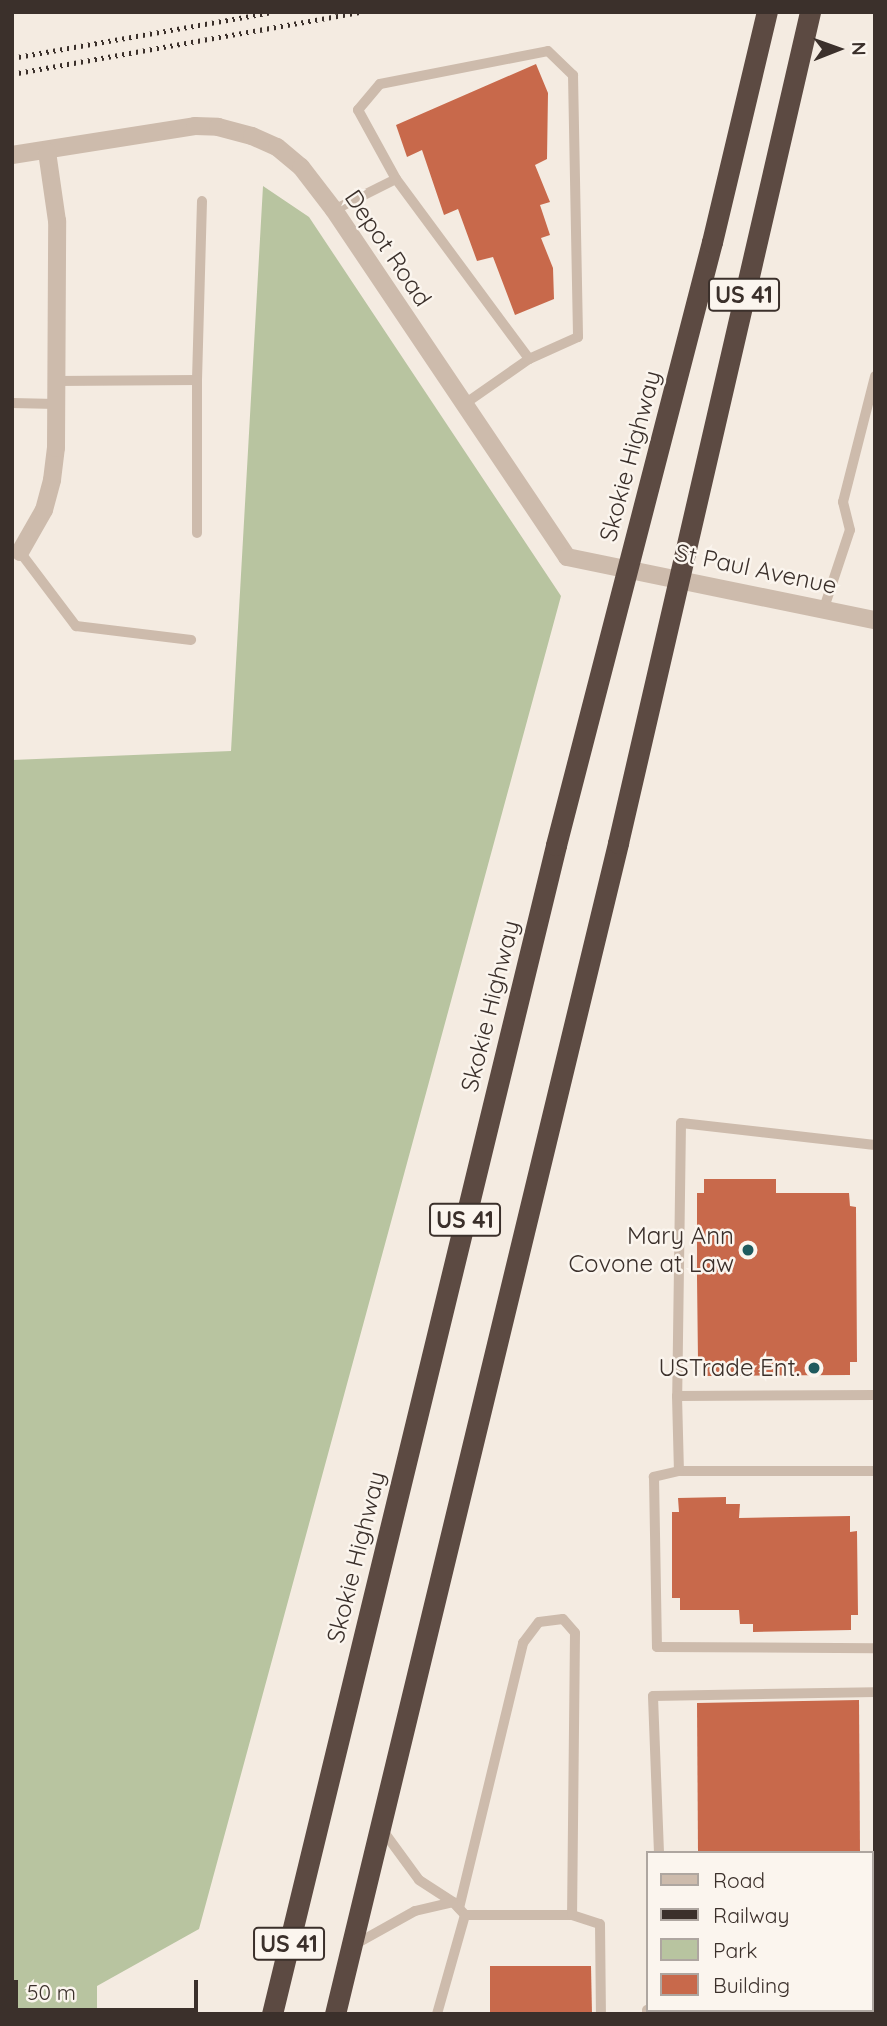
<!DOCTYPE html>
<style>
body{margin:0}
#map{position:relative;width:887px;height:2026px;overflow:hidden;background:#f4ebe1;font-family:Quicksand,sans-serif}
div>[style]{position:absolute}
[style*='--x']{left:calc(var(--x)*1px);top:calc(var(--y)*1px);width:calc(var(--w)*1px);rotate:calc(var(--a)*1deg)}
.green>*{inset:0;background:#b8c4a0}
.building>*{inset:0;background:#c8694b}
.lane>*{height:10px;margin:-5px;padding:0 5px;transform-origin:5px;border-radius:5px;background:#cdbbac}
.street>*{height:18px;margin:-9px;padding:0 9px;transform-origin:9px;border-radius:9px;background:#cdbbac}
.highway>*{height:21px;margin:-10.5px;padding:0 10.5px;transform-origin:10.5px;border-radius:10.5px;background:#5c4a42}
.rail>*{height:5px;margin-top:-2.5px;transform-origin:0;background:repeating-linear-gradient(90deg,#3b302b 0 2px,transparent 0 7px)}
.dots>*{width:19px;height:19px;translate:-50% -50%;box-sizing:border-box;border:4px solid #fbf5ee;border-radius:50%}
span{translate:-50% -50%;white-space:nowrap;text-align:center;line-height:1.15;-webkit-text-stroke:5px #fbf5ee;paint-order:stroke}
.shield-label span{padding:2px 5px;background:#fbf5ee;border:2px solid;border-radius:5px;-webkit-text-stroke-width:0}
.shield-label{font-size:23px;color:#3b302b;font-weight:700}
.street-label{font-size:24px;color:#3b302b}
.poi-label{font-size:24px;color:#3b302b}
.right{translate:-100% -50%;text-align:right}
.frame{position:absolute;inset:0;border:14px solid #3b302b;pointer-events:none}
.legend{position:absolute;left:646px;top:1851px;width:228px;height:161px;box-sizing:border-box;background:#fbf5ee;border:2px solid #aea6a0;margin:0;padding:9px 12px;list-style:none;font-size:21px;color:#3b302b}
.legend li{display:flex;align-items:center;gap:14px;height:35px}
.legend b{width:35px;border:2px solid #aea6a0}
.north{position:absolute;left:803px;top:14px;width:70px;height:70px;-webkit-text-stroke:5px #fbf5ee;paint-order:stroke;rotate:89deg;font-size:19px;font-weight:700;line-height:28px;text-align:center;color:#3b302b}
.north::after{content:'';display:block;margin:auto;width:24px;height:32px;background:#3b302b;clip-path:polygon(50% 0,100% 100%,50% 72%,0 100%)}
.scale{position:absolute;left:14px;top:1980px;width:184px;height:32px;box-sizing:border-box;border:4px solid #3b302b;border-top:0;padding-left:9px;font-size:21px;line-height:24px;white-space:nowrap;color:#3b302b;-webkit-text-stroke:5px #fbf5ee;paint-order:stroke}
</style>
<div id="map">
<div class="green">
<i style="clip-path:polygon(263px 186px,309px 217px,561px 596px,199px 1929px,97px 1986px,97px 2014px,12px 2014px,12px 760px,231px 751px)"></i>
</div>
<div class="building">
<i style="clip-path:polygon(536px 64px,548px 93px,547px 159px,535px 165px,550px 202px,540px 205px,550px 235px,541px 238px,553px 268px,554px 299px,515px 315px,493px 257px,477px 261px,458px 209px,444px 215px,422px 150px,407px 157px,396px 125px)"></i>
<i style="clip-path:polygon(704px 1179px,776px 1179px,776px 1193px,849px 1193px,850px 1206px,856px 1207px,857px 1362px,850px 1362px,850px 1375px,707px 1376px,707px 1361px,698px 1361px,697px 1278px,697px 1193px,704px 1193px)"></i>
<i style="clip-path:polygon(726px 1497px,726px 1504px,740px 1504px,739px 1518px,850px 1516px,850px 1532px,857px 1531px,858px 1615px,851px 1615px,851px 1630px,753px 1632px,753px 1624px,740px 1624px,739px 1610px,680px 1610px,680px 1598px,672px 1598px,672px 1512px,679px 1512px,678px 1498px)"></i>
<i style="clip-path:polygon(859px 1700px,860px 1853px,698px 1853px,697px 1703px)"></i>
<i style="clip-path:polygon(490px 1966px,591px 1966px,592px 2014px,490px 2014px)"></i>
</div>
<div class="lane">
<i style="--x:396;--y:179;--w:224;--a:53.5"></i>
<i style="--x:334;--y:210;--w:69;--a:-26.6"></i>
<i style="--x:396;--y:179;--w:79;--a:-118.8"></i>
<i style="--x:358;--y:110;--w:34;--a:-50"></i>
<i style="--x:380;--y:84;--w:171;--a:-11.1"></i>
<i style="--x:548;--y:51;--w:35;--a:44"></i>
<i style="--x:573;--y:75;--w:262;--a:88.9"></i>
<i style="--x:578;--y:337;--w:54;--a:155.8"></i>
<i style="--x:529;--y:359;--w:80;--a:145.1"></i>
<i style="--x:197;--y:380;--w:179;--a:-88.4"></i>
<i style="--x:56;--y:381;--w:141;--a:-0.4"></i>
<i style="--x:197;--y:380;--w:153;--a:90"></i>
<i style="--x:12;--y:403;--w:44;--a:1.3"></i>
<i style="--x:15;--y:552;--w:5;--a:0"></i>
<i style="--x:20;--y:552;--w:93;--a:52.9"></i>
<i style="--x:76;--y:626;--w:116;--a:6.9"></i>
<i style="--x:824;--y:608;--w:82;--a:-71.6"></i>
<i style="--x:850;--y:530;--w:29;--a:-104"></i>
<i style="--x:843;--y:502;--w:130;--a:-75.7"></i>
<i style="--x:875;--y:1145;--w:195;--a:-173.5"></i>
<i style="--x:681;--y:1123;--w:273;--a:90.8"></i>
<i style="--x:677;--y:1396;--w:198;--a:-0.3"></i>
<i style="--x:677;--y:1396;--w:75;--a:88.5"></i>
<i style="--x:679;--y:1471;--w:196;--a:0"></i>
<i style="--x:679;--y:1471;--w:26;--a:167"></i>
<i style="--x:654;--y:1477;--w:170;--a:89"></i>
<i style="--x:657;--y:1647;--w:218;--a:0.3"></i>
<i style="--x:381;--y:1828;--w:64;--a:53.8"></i>
<i style="--x:419;--y:1880;--w:40;--a:32.9"></i>
<i style="--x:453;--y:1902;--w:18;--a:47"></i>
<i style="--x:465;--y:1915;--w:107;--a:0"></i>
<i style="--x:572;--y:1915;--w:29;--a:18"></i>
<i style="--x:600;--y:1924;--w:90;--a:89.4"></i>
<i style="--x:659;--y:1853;--w:157;--a:-92.2"></i>
<i style="--x:653;--y:1696;--w:222;--a:-1"></i>
<i style="--x:459;--y:1908;--w:273;--a:-76.4"></i>
<i style="--x:523;--y:1643;--w:26;--a:-53"></i>
<i style="--x:539;--y:1622;--w:24;--a:-7"></i>
<i style="--x:563;--y:1619;--w:18;--a:49"></i>
<i style="--x:575;--y:1633;--w:282;--a:90.6"></i>
<i style="--x:871;--y:1930;--w:4;--a:0"></i>
<i style="--x:354;--y:1945;--w:70;--a:-29.1"></i>
<i style="--x:415;--y:1911;--w:39;--a:-13"></i>
<i style="--x:854;--y:2010;--w:4;--a:90"></i>
<i style="--x:437;--y:2014;--w:103;--a:-74.2"></i>
<i style="--x:647;--y:2014;--w:4;--a:-90"></i>
</div>
<div class="street">
<i style="--x:12;--y:155;--w:185;--a:-9"></i>
<i style="--x:195;--y:126;--w:23;--a:2"></i>
<i style="--x:218;--y:127;--w:35;--a:15"></i>
<i style="--x:252;--y:136;--w:27;--a:24"></i>
<i style="--x:277;--y:147;--w:31;--a:40"></i>
<i style="--x:301;--y:167;--w:54;--a:52.5"></i>
<i style="--x:334;--y:210;--w:418;--a:56.1"></i>
<i style="--x:567;--y:557;--w:314;--a:11.6"></i>
<i style="--x:20;--y:552;--w:48;--a:-60.3"></i>
<i style="--x:44;--y:510;--w:31;--a:-75"></i>
<i style="--x:52;--y:480;--w:32;--a:-83"></i>
<i style="--x:56;--y:448;--w:227;--a:-89.7"></i>
<i style="--x:57;--y:221;--w:70;--a:-98.2"></i>
</div>
<div class="highway">
<i style="--x:272;--y:2014;--w:1203;--a:-76.34"></i>
<i style="--x:556;--y:845;--w:623;--a:-75.5"></i>
<i style="--x:712;--y:242;--w:236;--a:-76.6"></i>
<i style="--x:335;--y:2014;--w:1205;--a:-76.41"></i>
<i style="--x:618;--y:843;--w:853;--a:-76.99"></i>
</div>
<div class="rail">
<i style="--x:12;--y:58;--w:264;--a:-10"></i>
<i style="--x:12;--y:74;--w:353;--a:-10.1"></i>
</div>
<div class="dots">
<i style="left:748px;top:1250px;background:#1f5a5e"></i>
<i style="left:814px;top:1368px;background:#1f5a5e"></i>
</div>
<div class="shield-label">
<span style="left:744px;top:295px">US 41</span>
<span style="left:465px;top:1220px">US 41</span>
<span style="left:289px;top:1944px">US 41</span>
</div>
<div class="street-label">
<span style="left:388px;top:248px;rotate:56deg">Depot Road</span>
<span style="left:630px;top:456px;rotate:-75deg">Skokie Highway</span>
<span style="left:756px;top:569px;rotate:12deg">St Paul Avenue</span>
<span style="left:490px;top:1006px;rotate:-76deg">Skokie Highway</span>
<span style="left:356px;top:1557px;rotate:-76deg">Skokie Highway</span>
</div>
<div class="poi-label">
<span class="right" style="left:734px;top:1250px">Mary Ann<br>Covone at Law</span>
<span class="right" style="left:800px;top:1368px">USTrade Ent.</span>
</div>
<div class="frame"></div>
<ul class="legend">
<li><b style="height:9px;background:#cdbbac"></b>Road</li>
<li><b style="height:9px;background:#3b302b"></b>Railway</li>
<li><b style="height:19px;background:#b8c4a0"></b>Park</li>
<li><b style="height:19px;background:#c8694b"></b>Building</li>
</ul>
<div class="north">N</div>
<div class="scale">50 m</div>
</div>
